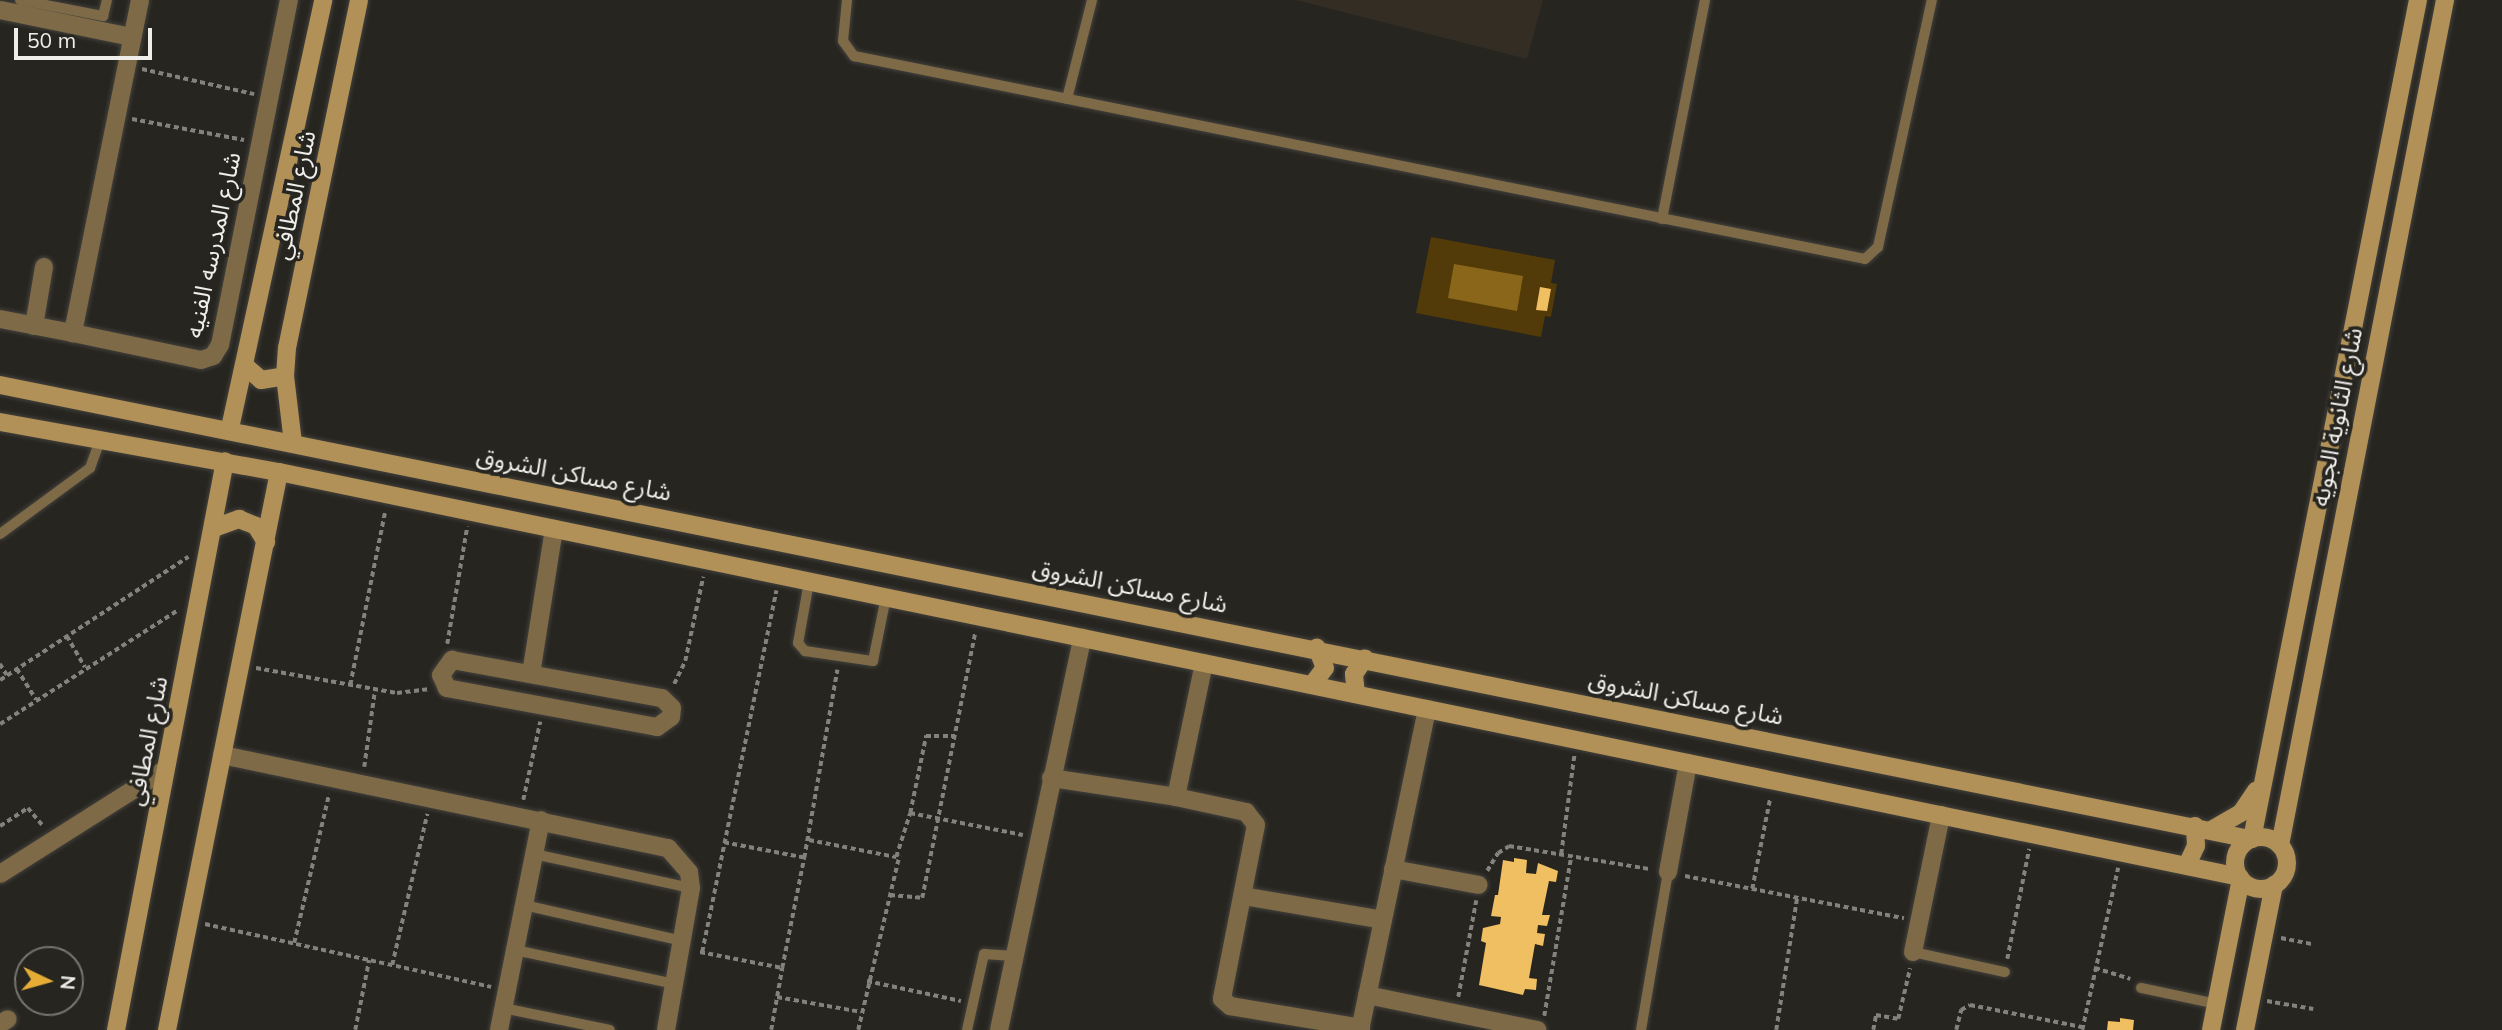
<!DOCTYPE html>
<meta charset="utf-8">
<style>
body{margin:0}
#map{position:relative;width:2502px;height:1030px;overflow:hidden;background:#272520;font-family:Mulish,"Noto Sans Arabic",sans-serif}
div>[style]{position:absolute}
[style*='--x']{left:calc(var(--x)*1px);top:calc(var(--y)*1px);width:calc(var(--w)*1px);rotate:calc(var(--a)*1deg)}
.built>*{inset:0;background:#332d24}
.green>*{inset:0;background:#523b08}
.water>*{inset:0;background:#8a661a}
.building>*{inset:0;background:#f0bf61}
.path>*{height:3.5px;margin-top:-1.75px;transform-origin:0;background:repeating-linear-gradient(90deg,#83827e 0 5px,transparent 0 8.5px)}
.roads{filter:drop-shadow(0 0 2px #43413c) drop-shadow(0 0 2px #43413c)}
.lane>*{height:10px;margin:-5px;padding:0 5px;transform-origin:5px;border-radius:5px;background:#7e6a47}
.street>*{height:18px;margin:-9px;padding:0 9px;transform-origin:9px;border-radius:9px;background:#7e6a47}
.secondary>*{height:18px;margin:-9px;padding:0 9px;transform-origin:9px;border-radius:9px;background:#b19157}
.secondary>.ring{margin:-9px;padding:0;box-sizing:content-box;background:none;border:18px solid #b19157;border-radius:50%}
span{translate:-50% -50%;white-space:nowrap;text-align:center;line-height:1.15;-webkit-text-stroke:7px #272520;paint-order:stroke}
.street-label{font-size:24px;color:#efeeeb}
.north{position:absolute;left:14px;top:946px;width:70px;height:70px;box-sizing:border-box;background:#272520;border:2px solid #777571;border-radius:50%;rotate:95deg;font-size:19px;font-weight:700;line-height:28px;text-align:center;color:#efeeeb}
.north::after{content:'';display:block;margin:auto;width:24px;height:32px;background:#e6ad36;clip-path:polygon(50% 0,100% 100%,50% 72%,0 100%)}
.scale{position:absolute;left:14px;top:28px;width:138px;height:32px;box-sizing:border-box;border:4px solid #efeeeb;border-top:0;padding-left:9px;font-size:21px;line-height:24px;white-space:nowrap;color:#efeeeb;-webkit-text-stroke:5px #272520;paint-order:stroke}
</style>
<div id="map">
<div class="built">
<i style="clip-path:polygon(1296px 0,1543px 0,1527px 59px)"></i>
</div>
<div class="green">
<i style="clip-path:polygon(1431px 237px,1555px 260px,1551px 283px,1557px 284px,1551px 317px,1545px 316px,1541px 337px,1416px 313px)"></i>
</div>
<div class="water">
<i style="clip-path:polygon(1454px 264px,1523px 276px,1517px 311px,1448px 298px)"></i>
</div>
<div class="building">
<i style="clip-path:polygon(1540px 287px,1551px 289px,1547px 311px,1536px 310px)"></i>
<i style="clip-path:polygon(1514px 858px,1527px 860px,1526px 873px,1536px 874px,1538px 863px,1558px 871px,1556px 882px,1549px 881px,1542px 915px,1550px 915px,1547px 926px,1538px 925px,1537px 933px,1545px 934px,1543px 946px,1535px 944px,1529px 978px,1537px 979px,1536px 990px,1525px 989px,1523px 995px,1479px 985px,1486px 943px,1481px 941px,1483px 928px,1500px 924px,1501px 917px,1491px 916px,1495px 895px,1498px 895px,1503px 860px,1514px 862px)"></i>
<i style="clip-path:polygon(2120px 1018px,2134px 1020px,2133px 1030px,2107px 1030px,2108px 1021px,2120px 1022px)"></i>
</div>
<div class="path">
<i style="--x:142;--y:69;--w:115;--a:12.6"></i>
<i style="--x:132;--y:119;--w:114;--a:10.6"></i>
<i style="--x:67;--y:636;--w:36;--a:60"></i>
<i style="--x:447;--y:644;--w:119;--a:-80.3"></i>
<i style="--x:0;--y:664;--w:13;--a:58"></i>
<i style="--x:256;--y:668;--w:143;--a:10.1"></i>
<i style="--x:397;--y:693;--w:31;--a:-7"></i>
<i style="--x:17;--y:669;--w:36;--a:58"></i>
<i style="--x:0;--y:680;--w:225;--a:-33.2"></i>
<i style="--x:674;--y:684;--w:25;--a:-64"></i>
<i style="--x:685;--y:661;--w:86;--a:-77.9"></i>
<i style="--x:350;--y:685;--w:177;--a:-78.6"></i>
<i style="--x:0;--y:724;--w:211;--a:-32.6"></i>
<i style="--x:364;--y:767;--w:79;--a:-82"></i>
<i style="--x:523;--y:800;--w:80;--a:-77.7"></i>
<i style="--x:910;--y:813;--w:79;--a:-78.3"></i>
<i style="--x:926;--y:736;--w:28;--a:0"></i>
<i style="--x:0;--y:826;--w:33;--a:-33"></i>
<i style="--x:28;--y:808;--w:23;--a:50"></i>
<i style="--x:809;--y:840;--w:89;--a:11.1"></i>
<i style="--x:896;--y:857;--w:46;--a:-72.3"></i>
<i style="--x:910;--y:813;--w:115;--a:11"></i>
<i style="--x:1561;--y:854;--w:99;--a:-82.4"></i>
<i style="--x:804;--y:858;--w:191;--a:-80"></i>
<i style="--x:1487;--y:871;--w:21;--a:-59"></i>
<i style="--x:1498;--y:853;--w:13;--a:-32"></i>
<i style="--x:1509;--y:846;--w:143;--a:9.3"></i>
<i style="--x:1685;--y:876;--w:223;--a:10.9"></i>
<i style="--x:1752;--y:889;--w:93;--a:-78.8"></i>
<i style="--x:890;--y:895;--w:32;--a:5"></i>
<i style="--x:922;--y:898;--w:271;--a:-78.7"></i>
<i style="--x:205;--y:924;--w:293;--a:12.4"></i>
<i style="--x:2281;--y:938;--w:32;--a:11"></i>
<i style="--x:294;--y:943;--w:153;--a:-76.8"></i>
<i style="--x:700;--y:952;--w:84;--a:11"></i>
<i style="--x:782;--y:968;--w:112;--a:-78.7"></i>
<i style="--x:804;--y:858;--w:80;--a:-169.2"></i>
<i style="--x:702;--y:952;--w:369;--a:-78.4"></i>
<i style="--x:2007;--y:959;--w:112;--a:-78.7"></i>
<i style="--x:392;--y:965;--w:155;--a:-76.9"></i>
<i style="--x:2095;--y:968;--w:37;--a:17"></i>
<i style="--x:867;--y:981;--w:96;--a:12"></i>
<i style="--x:777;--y:997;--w:85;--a:10.1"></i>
<i style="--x:1458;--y:997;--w:98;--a:-79.4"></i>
<i style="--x:2267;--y:1001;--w:47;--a:9.9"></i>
<i style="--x:1544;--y:1016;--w:162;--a:-80.4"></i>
<i style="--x:355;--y:1030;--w:71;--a:-78.7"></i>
<i style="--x:771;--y:1030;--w:63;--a:-79.9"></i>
<i style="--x:858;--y:1030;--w:179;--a:-76.7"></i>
<i style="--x:1776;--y:1030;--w:134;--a:-81"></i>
<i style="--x:1873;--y:1030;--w:15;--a:-79"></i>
<i style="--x:1876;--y:1015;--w:22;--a:10"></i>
<i style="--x:1898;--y:1019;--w:52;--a:-76.8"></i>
<i style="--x:1956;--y:1030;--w:21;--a:-76"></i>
<i style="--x:1961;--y:1010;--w:10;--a:-29"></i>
<i style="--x:1970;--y:1005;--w:114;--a:11.1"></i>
<i style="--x:2082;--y:1030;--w:166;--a:-77.5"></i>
</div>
<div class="roads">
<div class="lane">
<i style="--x:20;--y:0;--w:85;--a:10.9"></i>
<i style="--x:103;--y:16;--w:16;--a:-76"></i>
<i style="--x:847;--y:0;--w:41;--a:95.6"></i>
<i style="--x:843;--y:41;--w:19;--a:54"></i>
<i style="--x:854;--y:56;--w:1031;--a:11.35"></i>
<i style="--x:1865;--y:259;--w:18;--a:-43"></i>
<i style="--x:1878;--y:247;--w:253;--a:-77.7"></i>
<i style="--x:1067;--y:99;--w:102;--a:-75.8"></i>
<i style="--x:1662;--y:219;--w:223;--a:-78.9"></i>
<i style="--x:0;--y:534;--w:112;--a:-36.3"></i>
<i style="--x:90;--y:468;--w:32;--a:-70"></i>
<i style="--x:809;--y:582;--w:62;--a:100.2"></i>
<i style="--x:798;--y:643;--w:11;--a:49"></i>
<i style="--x:805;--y:651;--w:69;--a:8.4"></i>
<i style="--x:873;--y:661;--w:65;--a:-78.5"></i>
<i style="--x:534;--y:854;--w:161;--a:12.2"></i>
<i style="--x:524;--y:905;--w:162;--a:12.8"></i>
<i style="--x:515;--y:950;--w:164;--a:12"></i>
<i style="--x:1913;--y:952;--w:94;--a:12.3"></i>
<i style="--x:2141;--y:988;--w:78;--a:11.9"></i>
<i style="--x:503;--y:1008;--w:109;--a:11.6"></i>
<i style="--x:967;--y:1030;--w:78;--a:-77.4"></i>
<i style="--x:984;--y:954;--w:30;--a:4"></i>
<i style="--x:1641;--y:1030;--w:160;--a:-80.3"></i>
</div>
<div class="street">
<i style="--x:140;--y:0;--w:340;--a:101.4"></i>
<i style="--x:73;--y:333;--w:131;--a:11.9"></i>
<i style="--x:201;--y:360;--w:13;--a:-18"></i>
<i style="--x:213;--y:356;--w:13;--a:-58"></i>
<i style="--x:220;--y:345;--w:352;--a:-78.7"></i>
<i style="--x:0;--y:10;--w:135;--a:11.6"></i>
<i style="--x:0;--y:319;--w:74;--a:10.9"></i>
<i style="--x:34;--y:326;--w:60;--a:-80.4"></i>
<i style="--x:452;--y:660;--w:213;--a:10.3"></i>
<i style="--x:662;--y:698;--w:14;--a:45"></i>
<i style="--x:672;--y:708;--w:9;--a:96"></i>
<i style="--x:671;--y:717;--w:17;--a:144"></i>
<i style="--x:657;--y:727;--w:214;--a:-169.5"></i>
<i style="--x:447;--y:688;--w:14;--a:-115"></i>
<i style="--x:441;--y:675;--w:19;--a:-54"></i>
<i style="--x:1204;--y:663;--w:137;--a:101.8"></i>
<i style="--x:1176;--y:797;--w:72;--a:12.1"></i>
<i style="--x:1246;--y:812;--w:16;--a:52"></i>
<i style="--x:1256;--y:825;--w:177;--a:101.1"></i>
<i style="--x:1222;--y:999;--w:11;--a:41"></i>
<i style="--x:1230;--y:1006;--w:133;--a:9.5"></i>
<i style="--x:531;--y:674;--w:147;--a:-81"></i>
<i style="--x:222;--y:755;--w:456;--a:11.8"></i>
<i style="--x:668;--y:848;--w:32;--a:49"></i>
<i style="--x:689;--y:872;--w:16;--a:83"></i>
<i style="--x:691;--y:888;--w:144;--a:100"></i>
<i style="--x:1051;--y:778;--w:126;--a:8.6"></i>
<i style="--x:1393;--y:869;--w:87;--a:10.5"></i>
<i style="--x:1668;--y:872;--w:111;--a:-79.6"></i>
<i style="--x:0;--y:874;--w:196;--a:-32.3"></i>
<i style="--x:1243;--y:896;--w:142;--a:9.7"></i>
<i style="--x:1913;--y:952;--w:140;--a:-78.4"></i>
<i style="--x:1367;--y:995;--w:174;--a:11.6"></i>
<i style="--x:0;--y:1024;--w:9;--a:-32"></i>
<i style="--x:499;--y:1030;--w:214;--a:-78.7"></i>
<i style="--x:999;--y:1030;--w:401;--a:-78"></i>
<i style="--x:1360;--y:1030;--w:328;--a:-78.2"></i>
</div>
<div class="secondary">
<i style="--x:244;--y:365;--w:23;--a:41"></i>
<i style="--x:261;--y:380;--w:24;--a:-9"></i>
<i style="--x:0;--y:385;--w:2295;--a:11.41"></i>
<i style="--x:0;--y:422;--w:283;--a:10.2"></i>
<i style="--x:279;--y:472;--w:2002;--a:11.67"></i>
<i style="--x:230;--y:428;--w:438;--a:-77.7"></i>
<i style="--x:293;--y:443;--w:67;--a:-96.8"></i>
<i style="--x:285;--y:376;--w:28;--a:-86"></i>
<i style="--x:287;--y:348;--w:355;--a:-78.3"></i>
<i style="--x:214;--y:528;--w:27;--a:-20"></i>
<i style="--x:239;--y:519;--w:18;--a:22"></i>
<i style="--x:256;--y:526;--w:19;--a:58"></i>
<i style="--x:1312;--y:685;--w:21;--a:-53"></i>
<i style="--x:1325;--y:668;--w:22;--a:-112"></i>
<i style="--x:1356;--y:694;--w:20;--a:-96"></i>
<i style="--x:1354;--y:674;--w:19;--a:-55"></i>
<i style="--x:2213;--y:829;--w:32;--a:-30"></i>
<i style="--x:2241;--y:813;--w:27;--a:-56"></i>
<i class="ring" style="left:2235px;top:837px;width:34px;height:34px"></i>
<i style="--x:2252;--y:839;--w:855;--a:-78.81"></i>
<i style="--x:2280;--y:845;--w:861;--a:-78.95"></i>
<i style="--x:2187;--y:865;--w:21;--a:-65"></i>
<i style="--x:2196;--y:846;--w:20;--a:-93"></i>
<i style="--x:116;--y:1030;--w:579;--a:-79.16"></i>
<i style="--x:167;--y:1030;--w:569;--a:-78.65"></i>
<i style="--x:2211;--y:1030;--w:154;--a:-78.8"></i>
<i style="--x:2245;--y:1030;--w:148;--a:-78.7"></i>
</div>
</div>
<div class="street-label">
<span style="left:294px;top:195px;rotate:-78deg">شارع المطافي</span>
<span style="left:213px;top:245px;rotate:-78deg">شارع المدرسه الفنيه</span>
<span style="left:2337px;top:417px;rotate:-79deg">شارع الثانوية الجويه</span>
<span style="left:574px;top:474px;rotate:11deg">شارع مساكن الشروق</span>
<span style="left:1130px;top:586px;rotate:11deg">شارع مساكن الشروق</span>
<span style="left:1686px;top:698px;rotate:11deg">شارع مساكن الشروق</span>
<span style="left:147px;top:741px;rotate:-79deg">شارع المطافي</span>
</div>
<div class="north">N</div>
<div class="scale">50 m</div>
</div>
